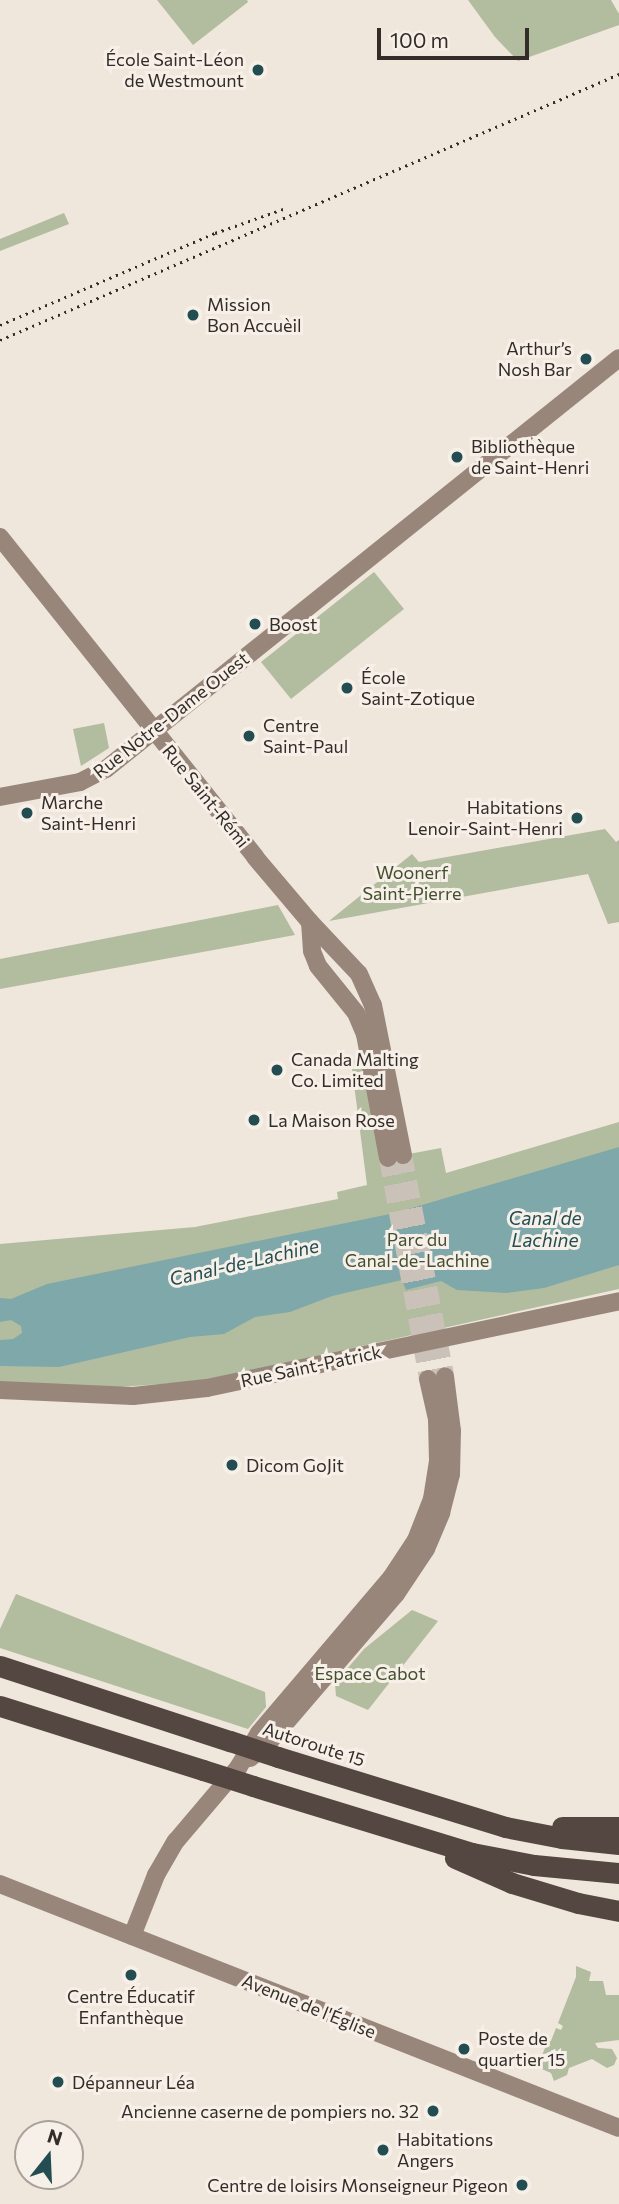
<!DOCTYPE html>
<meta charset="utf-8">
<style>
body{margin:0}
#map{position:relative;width:619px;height:2204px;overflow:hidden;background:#efe6dc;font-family:Commissioner,sans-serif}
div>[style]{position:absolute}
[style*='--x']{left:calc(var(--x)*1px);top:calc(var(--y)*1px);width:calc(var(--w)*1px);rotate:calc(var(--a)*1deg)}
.green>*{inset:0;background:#b2bc9e}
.water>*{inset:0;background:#7ea8a9}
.secondary-tunnel>*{height:18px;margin-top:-9px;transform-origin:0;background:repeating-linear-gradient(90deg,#cac1b8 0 18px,transparent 0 27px)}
.secondary>*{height:18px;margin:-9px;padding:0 9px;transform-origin:9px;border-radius:9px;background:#99867b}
.highway>*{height:21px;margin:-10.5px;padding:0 10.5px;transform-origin:10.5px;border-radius:10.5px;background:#544640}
.rail>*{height:2.5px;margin-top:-1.25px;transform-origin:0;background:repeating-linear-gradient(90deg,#342c28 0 2px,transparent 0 7px)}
.highway-bridge>*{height:21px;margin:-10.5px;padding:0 10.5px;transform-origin:10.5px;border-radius:10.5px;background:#544640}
.dots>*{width:19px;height:19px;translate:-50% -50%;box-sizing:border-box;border:4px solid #f7f0e8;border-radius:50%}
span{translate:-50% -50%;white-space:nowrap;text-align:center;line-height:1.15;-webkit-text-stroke:6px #f7f0e8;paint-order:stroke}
.poi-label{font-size:18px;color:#342c28}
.right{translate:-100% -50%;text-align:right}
.left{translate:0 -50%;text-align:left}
.street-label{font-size:18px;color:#342c28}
.park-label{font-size:18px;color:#444f2f}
.water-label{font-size:19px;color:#224e51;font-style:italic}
.north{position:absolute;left:14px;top:2120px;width:70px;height:70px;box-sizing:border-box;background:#f7f0e8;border:2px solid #a9a29b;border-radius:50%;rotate:18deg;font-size:19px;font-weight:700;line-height:28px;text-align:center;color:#342c28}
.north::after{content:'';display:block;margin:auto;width:24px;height:32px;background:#224e51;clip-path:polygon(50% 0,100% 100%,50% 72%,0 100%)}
.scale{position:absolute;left:377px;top:28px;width:152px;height:32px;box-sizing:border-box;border:4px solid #342c28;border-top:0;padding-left:9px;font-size:21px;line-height:24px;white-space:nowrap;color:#342c28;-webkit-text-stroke:5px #f7f0e8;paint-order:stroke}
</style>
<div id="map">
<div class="green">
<i style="clip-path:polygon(157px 0,247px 0,248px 2px,193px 45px)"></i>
<i style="clip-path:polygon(468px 0,611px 0,619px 14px,619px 25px,518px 61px,495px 37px)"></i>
<i style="clip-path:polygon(64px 213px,69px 224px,0 251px,0 239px)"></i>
<i style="clip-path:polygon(374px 572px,404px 609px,291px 699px,261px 662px)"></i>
<i style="clip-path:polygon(104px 723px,109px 748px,81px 766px,73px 729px)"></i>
<i style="clip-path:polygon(605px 829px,616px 842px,619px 840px,619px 922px,608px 924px,588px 874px,329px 921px,412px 854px,419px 862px)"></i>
<i style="clip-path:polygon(278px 905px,295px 935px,0 989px,0 959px)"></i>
<i style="clip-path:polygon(364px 1059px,382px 1159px,441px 1148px,446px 1173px,619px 1122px,619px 1289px,204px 1381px,119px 1387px,0 1382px,0 1244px,195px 1227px,338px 1199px,337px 1192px,367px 1185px,351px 1061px)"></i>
<i style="clip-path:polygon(16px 1594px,265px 1692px,266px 1707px,248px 1729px,0 1648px,0 1629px)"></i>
<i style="clip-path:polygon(412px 1610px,438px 1621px,368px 1710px,336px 1696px,335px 1683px,364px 1649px)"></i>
<i style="clip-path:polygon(576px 1966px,591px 1972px,589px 1981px,603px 1981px,606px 1995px,619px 1995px,619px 2040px,595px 2043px,598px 2048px,612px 2049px,617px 2058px,614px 2065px,607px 2068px,592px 2059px,569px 2068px,567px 2075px,554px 2081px,551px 2073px,537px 2067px,548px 2041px,551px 2041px,556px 2028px,561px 2030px,563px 2026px,558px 2023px,576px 1977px)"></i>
</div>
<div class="water">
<i style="clip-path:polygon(619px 1147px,619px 1265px,544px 1288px,507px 1293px,457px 1290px,441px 1281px,406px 1290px,402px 1280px,332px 1296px,290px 1312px,255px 1317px,224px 1334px,190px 1337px,59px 1367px,0 1366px,0 1340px,13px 1339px,22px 1333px,21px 1326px,11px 1320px,0 1322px,0 1298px,11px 1299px,47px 1284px,395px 1213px)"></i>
</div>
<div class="secondary-tunnel">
<i style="--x:403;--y:1155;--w:225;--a:79.2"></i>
<i style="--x:388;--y:1158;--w:225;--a:79.7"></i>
</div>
<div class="secondary">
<i style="--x:0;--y:537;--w:409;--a:51.4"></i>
<i style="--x:255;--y:857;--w:85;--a:49.8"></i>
<i style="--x:310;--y:922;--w:71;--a:46.7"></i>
<i style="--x:359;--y:974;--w:34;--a:66"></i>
<i style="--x:373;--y:1005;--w:153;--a:78.7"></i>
<i style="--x:0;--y:797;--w:81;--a:-10.6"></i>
<i style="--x:80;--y:782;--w:29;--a:-27"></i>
<i style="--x:106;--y:769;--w:657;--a:-38.7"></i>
<i style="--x:310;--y:922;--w:29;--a:86"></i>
<i style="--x:312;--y:951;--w:16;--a:68"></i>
<i style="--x:318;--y:966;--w:60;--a:51"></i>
<i style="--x:356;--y:1013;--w:23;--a:67"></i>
<i style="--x:365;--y:1034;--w:126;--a:79.5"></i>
<i style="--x:0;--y:1390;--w:133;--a:2.6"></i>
<i style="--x:133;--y:1396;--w:74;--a:-6.2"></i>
<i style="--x:207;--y:1388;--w:421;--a:-11.9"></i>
<i style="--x:250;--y:1758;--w:26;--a:-40"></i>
<i style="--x:270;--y:1741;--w:194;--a:-49.4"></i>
<i style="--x:396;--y:1594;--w:54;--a:-56.3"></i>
<i style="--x:426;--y:1549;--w:39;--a:-67"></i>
<i style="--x:441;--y:1513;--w:40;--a:-75.6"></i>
<i style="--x:451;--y:1474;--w:43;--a:-88.7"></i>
<i style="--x:452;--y:1431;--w:55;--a:-97.3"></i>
<i style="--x:0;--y:1884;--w:665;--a:21.51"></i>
<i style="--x:132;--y:1936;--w:66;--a:-68.5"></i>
<i style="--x:156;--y:1875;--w:39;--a:-60"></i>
<i style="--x:176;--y:1841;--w:96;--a:-49.7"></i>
<i style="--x:238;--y:1768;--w:41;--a:-59"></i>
<i style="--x:259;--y:1733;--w:204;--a:-49.6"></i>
<i style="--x:391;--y:1578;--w:45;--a:-56.7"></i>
<i style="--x:416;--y:1540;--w:44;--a:-68.7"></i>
<i style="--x:432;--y:1499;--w:39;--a:-81"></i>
<i style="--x:438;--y:1460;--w:41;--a:-91.4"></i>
<i style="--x:437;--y:1419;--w:41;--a:-102.7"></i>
</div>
<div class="highway">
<i style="--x:0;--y:1666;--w:242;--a:18.1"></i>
<i style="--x:0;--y:1706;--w:213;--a:17.5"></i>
<i style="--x:278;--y:1757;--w:238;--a:17.1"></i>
<i style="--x:505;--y:1827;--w:58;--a:10.9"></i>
<i style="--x:562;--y:1838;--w:57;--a:6"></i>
<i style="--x:253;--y:1786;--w:229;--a:17"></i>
<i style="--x:472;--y:1853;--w:63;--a:11"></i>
<i style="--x:534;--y:1865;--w:85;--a:5.4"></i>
<i style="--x:562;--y:1827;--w:57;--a:0"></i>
<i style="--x:455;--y:1858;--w:62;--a:23.7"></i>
<i style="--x:512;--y:1883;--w:69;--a:16.9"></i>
<i style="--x:578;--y:1903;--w:42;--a:11"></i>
</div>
<div class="rail">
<i style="--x:0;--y:325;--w:234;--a:-23.2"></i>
<i style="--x:215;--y:233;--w:75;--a:-19.4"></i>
<i style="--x:0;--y:340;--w:674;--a:-23.25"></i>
</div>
<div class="highway-bridge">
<i style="--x:230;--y:1741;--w:51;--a:18.4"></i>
<i style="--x:203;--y:1770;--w:52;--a:17.7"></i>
</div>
<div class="dots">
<i style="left:258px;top:70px;background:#224e51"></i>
<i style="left:193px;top:315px;background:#224e51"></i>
<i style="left:586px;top:359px;background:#224e51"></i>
<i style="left:457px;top:457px;background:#224e51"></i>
<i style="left:255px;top:624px;background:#224e51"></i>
<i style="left:347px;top:688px;background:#224e51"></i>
<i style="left:249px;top:736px;background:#224e51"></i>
<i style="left:27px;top:813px;background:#224e51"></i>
<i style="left:577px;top:818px;background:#224e51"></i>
<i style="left:277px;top:1070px;background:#224e51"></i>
<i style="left:254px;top:1120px;background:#224e51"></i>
<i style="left:232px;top:1465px;background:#224e51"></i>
<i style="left:131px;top:1975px;background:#224e51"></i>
<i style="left:464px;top:2049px;background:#224e51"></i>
<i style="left:58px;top:2082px;background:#224e51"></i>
<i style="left:433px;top:2111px;background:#224e51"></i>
<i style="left:383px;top:2150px;background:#224e51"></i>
<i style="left:522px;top:2185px;background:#224e51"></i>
</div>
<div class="poi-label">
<span class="right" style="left:244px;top:70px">École Saint-Léon<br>de Westmount</span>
<span class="left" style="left:207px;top:315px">Mission<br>Bon Accuèil</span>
<span class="right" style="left:572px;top:359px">Arthur’s<br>Nosh Bar</span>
<span class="left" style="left:471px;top:457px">Bibliothèque<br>de Saint-Henri</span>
<span class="left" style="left:269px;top:624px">Boost</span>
<span class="left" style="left:361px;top:688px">École<br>Saint-Zotique</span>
<span class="left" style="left:263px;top:736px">Centre<br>Saint-Paul</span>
<span class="left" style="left:41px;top:813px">Marche<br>Saint-Henri</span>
<span class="right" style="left:563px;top:818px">Habitations<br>Lenoir-Saint-Henri</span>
<span class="left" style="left:291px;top:1070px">Canada Malting<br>Co. Limited</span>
<span class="left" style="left:268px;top:1120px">La Maison Rose</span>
<span class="left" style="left:246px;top:1465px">Dicom GoJit</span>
<span style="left:131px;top:2007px">Centre Éducatif<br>Enfanthèque</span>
<span class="left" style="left:478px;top:2049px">Poste de<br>quartier 15</span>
<span class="left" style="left:72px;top:2082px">Dépanneur Léa</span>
<span class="right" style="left:419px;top:2111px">Ancienne caserne de pompiers no. 32</span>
<span class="left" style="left:397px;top:2150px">Habitations<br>Angers</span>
<span class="right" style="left:508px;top:2185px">Centre de loisirs Monseigneur Pigeon</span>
</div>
<div class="street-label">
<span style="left:171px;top:715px;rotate:-38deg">Rue Notre-Dame Ouest</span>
<span style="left:206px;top:796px;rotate:51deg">Rue Saint-Rémi</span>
<span style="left:311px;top:1366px;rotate:-12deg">Rue Saint-Patrick</span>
<span style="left:314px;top:1744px;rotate:18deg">Autoroute 15</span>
<span style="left:309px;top:2006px;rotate:22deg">Avenue de l'Église</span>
</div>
<div class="park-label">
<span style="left:412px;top:883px">Woonerf<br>Saint-Pierre</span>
<span style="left:417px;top:1250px">Parc du<br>Canal-de-Lachine</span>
<span style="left:370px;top:1673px">Espace Cabot</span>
</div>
<div class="water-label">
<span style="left:545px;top:1229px">Canal de<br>Lachine</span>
<span style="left:244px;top:1262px;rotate:-13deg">Canal-de-Lachine</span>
</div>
<div class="north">N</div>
<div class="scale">100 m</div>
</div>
